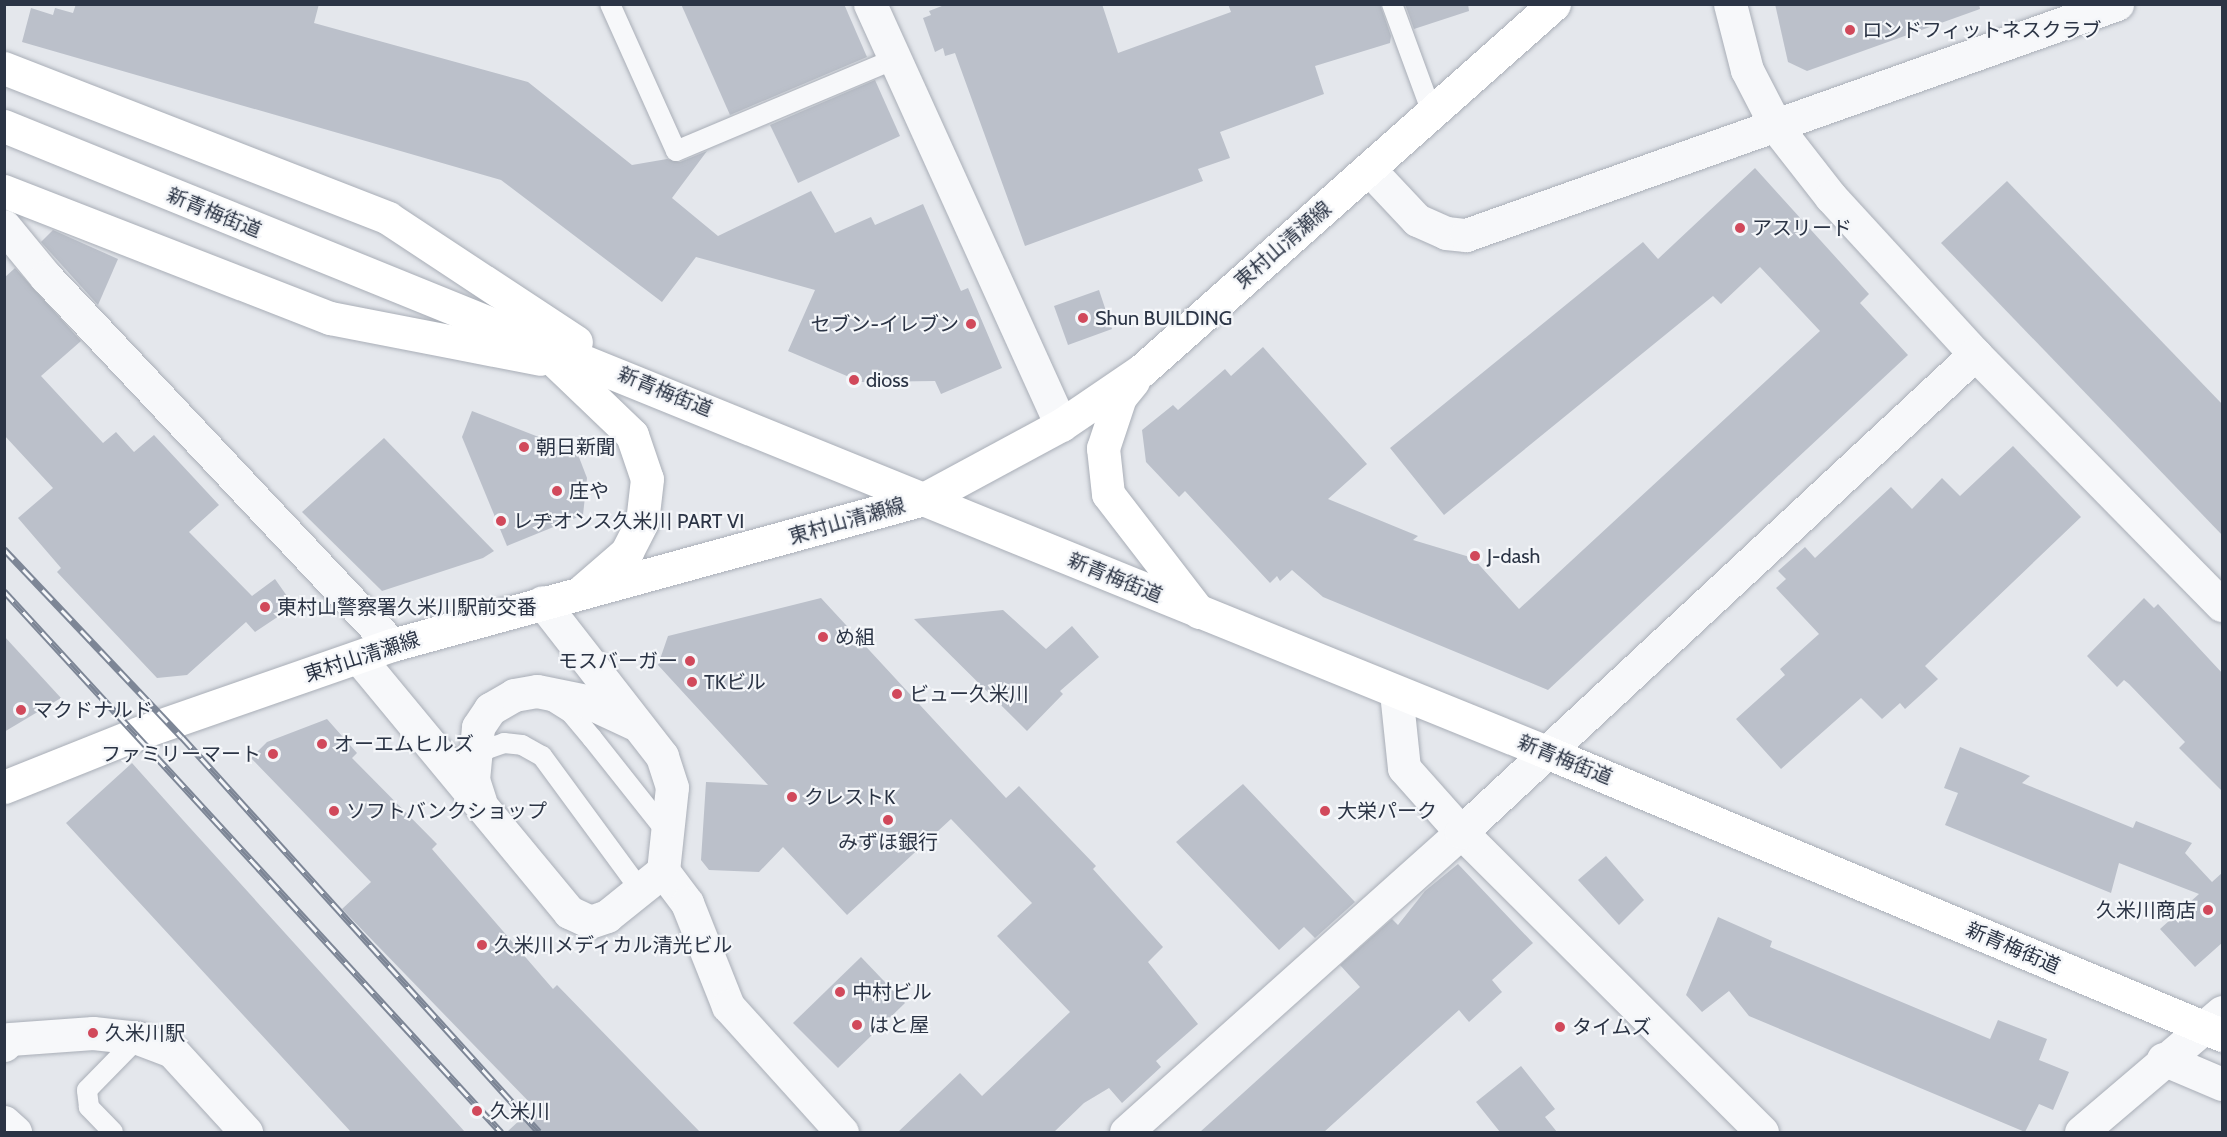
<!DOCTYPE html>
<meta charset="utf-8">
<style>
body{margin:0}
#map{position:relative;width:2227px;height:1137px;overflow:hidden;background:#e4e7ec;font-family:Cabin,"Noto Sans JP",sans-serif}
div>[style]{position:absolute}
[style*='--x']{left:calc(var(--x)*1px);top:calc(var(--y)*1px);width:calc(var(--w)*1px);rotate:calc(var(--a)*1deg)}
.building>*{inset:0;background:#bbc0ca}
.roads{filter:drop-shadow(0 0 2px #a9aeb7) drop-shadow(0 0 2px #a9aeb7)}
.service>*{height:20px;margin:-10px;padding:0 10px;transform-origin:10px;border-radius:10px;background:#f7f8fa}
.minor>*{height:33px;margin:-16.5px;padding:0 16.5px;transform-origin:16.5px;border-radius:16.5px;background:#f7f8fa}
.tertiary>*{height:33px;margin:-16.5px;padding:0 16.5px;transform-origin:16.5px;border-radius:16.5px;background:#f7f8fa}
.secondary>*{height:33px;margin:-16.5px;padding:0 16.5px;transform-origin:16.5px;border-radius:16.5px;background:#fff}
.primary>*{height:33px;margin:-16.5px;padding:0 16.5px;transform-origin:16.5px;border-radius:16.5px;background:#fff}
.rail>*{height:7px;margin-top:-3.5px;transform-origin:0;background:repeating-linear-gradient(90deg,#f4f6f9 0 14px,#7d8696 0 28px);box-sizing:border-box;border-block:2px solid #7d8696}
.dots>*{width:16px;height:16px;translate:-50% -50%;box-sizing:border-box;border:3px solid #f4f6f9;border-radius:50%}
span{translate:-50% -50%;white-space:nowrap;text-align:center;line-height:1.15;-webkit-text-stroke:4.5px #f4f6f9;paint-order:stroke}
.poi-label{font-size:20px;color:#2b3445}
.left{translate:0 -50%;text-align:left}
.right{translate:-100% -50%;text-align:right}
.street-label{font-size:20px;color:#2b3445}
.frame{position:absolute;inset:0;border:6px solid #2b3445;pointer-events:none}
</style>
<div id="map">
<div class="building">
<i style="clip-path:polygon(76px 4px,319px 4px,314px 23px,528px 82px,632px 165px,667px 159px,680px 162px,707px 151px,672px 198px,718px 236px,811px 191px,835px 233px,871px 217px,875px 225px,923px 204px,961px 291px,968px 288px,1002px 368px,941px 394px,935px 381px,861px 382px,788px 351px,815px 290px,696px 257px,662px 302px,501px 180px,22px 42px,31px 8px,53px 15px,55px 8px,73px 13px)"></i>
<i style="clip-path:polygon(681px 4px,844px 4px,867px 57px,730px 115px)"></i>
<i style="clip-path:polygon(947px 4px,1102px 4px,1118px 53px,1231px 12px,1228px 4px,1380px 4px,1391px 36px,1390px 43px,1315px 66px,1324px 94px,1220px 132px,1230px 158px,1198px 169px,1203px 181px,1025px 246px,955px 53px,945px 56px,943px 48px,935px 52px,923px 18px,931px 15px,929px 11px)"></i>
<i style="clip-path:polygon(1405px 4px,1468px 4px,1469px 11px,1414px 29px)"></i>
<i style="clip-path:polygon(1775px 4px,1979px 4px,1980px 9px,1807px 71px,1788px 62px)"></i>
<i style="clip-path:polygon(875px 80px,900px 136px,798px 183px,770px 125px)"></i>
<i style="clip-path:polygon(1755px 168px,1869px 294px,1860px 303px,1908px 355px,1548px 690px,1323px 597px,1292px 570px,1280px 581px,1277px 576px,1270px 583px,1185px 491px,1179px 497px,1146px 462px,1142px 430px,1173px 405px,1178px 410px,1225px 369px,1231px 376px,1263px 347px,1367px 464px,1328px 499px,1418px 536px,1413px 540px,1473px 558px,1519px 609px,1820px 331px,1760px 267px,1721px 304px,1713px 296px,1444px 515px,1390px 448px,1643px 242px,1658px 259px)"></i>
<i style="clip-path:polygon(2007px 181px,2223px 405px,2223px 536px,1941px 243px)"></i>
<i style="clip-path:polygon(53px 230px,118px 259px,98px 305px,41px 242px)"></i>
<i style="clip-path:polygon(15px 268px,81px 341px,41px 376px,103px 443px,116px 432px,134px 452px,154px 435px,219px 505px,189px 532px,252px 596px,275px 579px,294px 606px,255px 632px,246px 622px,187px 675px,157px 678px,57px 572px,61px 568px,18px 518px,53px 488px,4px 435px,4px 278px)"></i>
<i style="clip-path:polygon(1099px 290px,1112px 329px,1068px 345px,1054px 306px)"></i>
<i style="clip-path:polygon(472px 411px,577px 452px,587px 478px,583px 515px,507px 546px,462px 437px)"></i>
<i style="clip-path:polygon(384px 438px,494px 551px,483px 558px,382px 591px,302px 512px)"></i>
<i style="clip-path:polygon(2013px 446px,2081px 517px,1925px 666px,1938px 679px,1905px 709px,1900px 703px,1882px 719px,1861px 698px,1781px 769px,1736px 719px,1785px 675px,1780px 669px,1819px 634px,1776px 588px,1786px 579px,1778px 571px,1805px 547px,1815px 558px,1891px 487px,1912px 509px,1942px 478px,1960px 496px)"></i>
<i style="clip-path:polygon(821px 598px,1006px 798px,1019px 786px,1096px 866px,1093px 869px,1163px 947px,1148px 962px,1198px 1024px,1156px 1061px,1161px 1067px,1122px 1103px,1109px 1088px,1084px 1103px,1054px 1132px,898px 1132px,960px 1073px,982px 1096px,1070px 1012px,997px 936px,1032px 903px,951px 819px,847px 915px,783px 847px,759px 872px,709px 870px,701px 860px,706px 782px,768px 785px,658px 665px,668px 636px)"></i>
<i style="clip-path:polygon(2144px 598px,2154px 608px,2158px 604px,2223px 674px,2223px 792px,2179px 748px,2185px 742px,2129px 684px,2124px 680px,2117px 687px,2087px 656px)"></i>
<i style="clip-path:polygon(1003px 610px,1046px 649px,1072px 626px,1099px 657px,1060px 691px,1063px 694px,1027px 731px,914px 619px)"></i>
<i style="clip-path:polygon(4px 636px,61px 698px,4px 732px)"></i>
<i style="clip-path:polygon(327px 719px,357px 753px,352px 758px,437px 844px,432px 849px,553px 989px,557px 985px,700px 1132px,507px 1132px,534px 1107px,342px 909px,371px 882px,251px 758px,267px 742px)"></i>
<i style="clip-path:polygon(1960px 747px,2030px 776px,2022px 783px,2133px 828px,2136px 821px,2192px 843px,2185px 853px,2212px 882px,2223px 872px,2223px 942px,2195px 967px,2160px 929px,2199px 894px,2119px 863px,2111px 893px,1945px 825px,1958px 793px,1944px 788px)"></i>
<i style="clip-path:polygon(132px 763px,182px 819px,465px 1132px,351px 1132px,66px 823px)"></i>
<i style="clip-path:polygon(1243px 784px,1355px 902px,1315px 938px,1304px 927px,1279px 950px,1176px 842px)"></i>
<i style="clip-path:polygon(1606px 856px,1644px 900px,1619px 925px,1578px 880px)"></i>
<i style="clip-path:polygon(1458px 864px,1533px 943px,1492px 980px,1502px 992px,1469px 1022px,1459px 1010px,1324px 1132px,1200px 1132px,1360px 987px,1340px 965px,1392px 919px,1398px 925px,1425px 891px)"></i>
<i style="clip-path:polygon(1718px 917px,1772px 941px,1770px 947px,1990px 1039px,1998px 1020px,2047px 1039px,2039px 1060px,2069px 1072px,2053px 1110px,2039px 1104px,2025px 1132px,1749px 1016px,1729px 991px,1702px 1012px,1686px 995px)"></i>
<i style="clip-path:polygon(861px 957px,905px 1003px,838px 1068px,793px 1023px)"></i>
<i style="clip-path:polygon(1521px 1066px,1555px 1109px,1545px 1117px,1557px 1132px,1500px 1132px,1476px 1102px)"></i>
</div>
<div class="roads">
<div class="service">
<i style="--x:610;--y:4;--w:161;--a:65.8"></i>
<i style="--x:676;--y:151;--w:238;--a:-22.8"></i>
<i style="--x:1392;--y:4;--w:116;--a:69.8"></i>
<i style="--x:552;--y:701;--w:22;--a:32"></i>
<i style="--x:571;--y:713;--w:33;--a:50"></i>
<i style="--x:592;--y:738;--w:122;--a:51.6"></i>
<i style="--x:473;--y:760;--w:18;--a:-38"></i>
<i style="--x:487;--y:749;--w:18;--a:-19"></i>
<i style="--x:504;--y:743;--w:18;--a:6"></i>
<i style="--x:522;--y:745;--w:23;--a:29"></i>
<i style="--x:542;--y:756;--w:167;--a:53.7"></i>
<i style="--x:113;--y:1132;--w:35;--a:-134"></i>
<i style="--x:89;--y:1107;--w:17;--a:-97"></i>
<i style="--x:87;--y:1090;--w:73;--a:-45.6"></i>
</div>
<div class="minor">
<i style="--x:1730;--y:4;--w:68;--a:75.6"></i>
<i style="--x:1747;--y:70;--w:65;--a:62.7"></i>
<i style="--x:1777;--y:128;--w:88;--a:52"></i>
<i style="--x:1831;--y:197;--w:213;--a:47.5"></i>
<i style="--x:1975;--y:354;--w:352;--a:45.5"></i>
<i style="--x:4;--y:226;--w:66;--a:50.5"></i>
<i style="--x:46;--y:277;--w:505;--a:46.76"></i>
<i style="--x:359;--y:658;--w:330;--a:50.4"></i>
<i style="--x:569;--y:912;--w:23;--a:25"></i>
<i style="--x:590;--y:922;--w:18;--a:-19"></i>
<i style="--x:607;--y:916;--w:72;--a:-38.8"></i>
<i style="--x:663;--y:871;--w:84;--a:-83.9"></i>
<i style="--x:672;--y:787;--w:33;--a:-108"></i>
<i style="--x:662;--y:756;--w:195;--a:-127.9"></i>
<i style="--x:1396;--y:692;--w:76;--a:84"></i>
<i style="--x:1404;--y:768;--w:86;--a:48.3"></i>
<i style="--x:1461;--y:832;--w:425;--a:44.9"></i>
<i style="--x:480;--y:801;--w:22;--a:-108"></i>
<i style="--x:473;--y:780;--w:53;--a:-84.6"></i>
<i style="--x:478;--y:727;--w:22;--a:-56"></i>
<i style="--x:490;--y:709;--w:28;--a:-30"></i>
<i style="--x:514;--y:695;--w:23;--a:-10"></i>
<i style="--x:537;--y:691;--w:50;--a:11.5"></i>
<i style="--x:586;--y:701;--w:52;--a:25.1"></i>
<i style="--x:663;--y:871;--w:40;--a:53"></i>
<i style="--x:687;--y:903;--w:111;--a:68.3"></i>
<i style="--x:728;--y:1006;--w:170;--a:47.9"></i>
<i style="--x:4;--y:1045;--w:8;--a:-45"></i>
<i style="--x:10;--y:1039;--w:83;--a:-4.1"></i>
<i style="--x:93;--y:1033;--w:45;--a:6.3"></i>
<i style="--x:138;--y:1038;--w:36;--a:21"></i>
<i style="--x:172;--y:1051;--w:110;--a:47.6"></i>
<i style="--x:2163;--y:1059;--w:64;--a:23"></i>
<i style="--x:4;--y:1122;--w:15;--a:42"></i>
<i style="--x:1126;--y:1132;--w:450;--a:-41.8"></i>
<i style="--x:1461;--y:832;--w:702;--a:-42.92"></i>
<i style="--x:2081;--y:1132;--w:185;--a:-40.4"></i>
</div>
<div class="tertiary">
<i style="--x:870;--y:4;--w:462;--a:65.6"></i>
<i style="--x:1369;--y:169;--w:70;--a:46.7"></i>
<i style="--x:1417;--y:220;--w:32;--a:24"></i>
<i style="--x:1446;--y:233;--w:20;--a:6"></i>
<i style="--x:1466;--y:235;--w:691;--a:-19.54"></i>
</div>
<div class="secondary">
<i style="--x:556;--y:362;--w:105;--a:43.8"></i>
<i style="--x:632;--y:435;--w:46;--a:71.2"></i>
<i style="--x:647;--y:479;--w:43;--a:96.6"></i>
<i style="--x:642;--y:522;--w:34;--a:117"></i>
<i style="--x:627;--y:552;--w:58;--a:139.2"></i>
<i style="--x:1133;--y:381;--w:21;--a:129"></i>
<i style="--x:1120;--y:397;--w:54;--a:108.4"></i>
<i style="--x:1103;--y:448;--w:46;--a:83.8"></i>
<i style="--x:1108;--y:494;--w:149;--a:52.4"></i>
<i style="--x:4;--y:787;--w:145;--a:-21.8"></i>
<i style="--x:139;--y:733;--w:268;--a:-19.2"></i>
<i style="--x:392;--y:645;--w:552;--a:-15.35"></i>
<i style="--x:924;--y:499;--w:156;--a:-28.4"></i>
<i style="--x:1061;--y:425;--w:98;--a:-34.2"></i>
<i style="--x:1142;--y:370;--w:551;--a:-41.62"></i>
</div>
<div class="primary">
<i style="--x:4;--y:68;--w:412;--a:21.3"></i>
<i style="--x:388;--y:218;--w:225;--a:33.4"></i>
<i style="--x:4;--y:126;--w:1662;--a:22.09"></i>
<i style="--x:1544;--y:751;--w:735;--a:22.73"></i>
<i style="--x:4;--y:191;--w:350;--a:21.3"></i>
<i style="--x:330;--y:318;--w:214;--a:11"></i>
</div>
</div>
<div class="rail">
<i style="--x:4;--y:549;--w:259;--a:46.6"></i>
<i style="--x:182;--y:737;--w:532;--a:47.89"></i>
<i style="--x:4;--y:591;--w:735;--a:47.43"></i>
</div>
<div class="dots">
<i style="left:1850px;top:30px;background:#d1495b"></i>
<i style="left:1740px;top:228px;background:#d1495b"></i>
<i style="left:1083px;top:318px;background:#d1495b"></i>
<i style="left:971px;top:324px;background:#d1495b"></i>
<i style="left:854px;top:380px;background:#d1495b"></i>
<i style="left:524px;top:447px;background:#d1495b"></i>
<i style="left:557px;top:491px;background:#d1495b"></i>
<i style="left:501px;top:521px;background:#d1495b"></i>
<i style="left:1475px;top:556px;background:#d1495b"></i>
<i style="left:265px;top:607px;background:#d1495b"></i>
<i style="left:823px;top:637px;background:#d1495b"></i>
<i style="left:690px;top:661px;background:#d1495b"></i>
<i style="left:692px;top:682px;background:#d1495b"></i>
<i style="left:897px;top:694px;background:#d1495b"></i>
<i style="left:21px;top:710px;background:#d1495b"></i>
<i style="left:322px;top:744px;background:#d1495b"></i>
<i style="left:273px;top:754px;background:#d1495b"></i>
<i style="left:792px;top:797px;background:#d1495b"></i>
<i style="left:334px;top:811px;background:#d1495b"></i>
<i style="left:1325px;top:811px;background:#d1495b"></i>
<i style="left:888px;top:820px;background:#d1495b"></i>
<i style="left:2208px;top:910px;background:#d1495b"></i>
<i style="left:482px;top:945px;background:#d1495b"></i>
<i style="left:840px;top:992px;background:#d1495b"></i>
<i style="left:857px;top:1025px;background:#d1495b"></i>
<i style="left:1560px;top:1027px;background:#d1495b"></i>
<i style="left:93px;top:1033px;background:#d1495b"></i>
<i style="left:477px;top:1111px;background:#d1495b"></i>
</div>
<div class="poi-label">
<span class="left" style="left:1862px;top:30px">ロンドフィットネスクラブ</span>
<span class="left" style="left:1752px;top:228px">アスリード</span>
<span class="left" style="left:1095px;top:318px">Shun BUILDING</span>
<span class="right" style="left:959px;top:324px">セブン-イレブン</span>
<span class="left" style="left:866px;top:380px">dioss</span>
<span class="left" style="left:536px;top:447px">朝日新聞</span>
<span class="left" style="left:569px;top:491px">庄や</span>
<span class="left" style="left:513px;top:521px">レヂオンス久米川 PART VI</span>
<span class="left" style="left:1487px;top:556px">J-dash</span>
<span class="left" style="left:277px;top:607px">東村山警察署久米川駅前交番</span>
<span class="left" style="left:835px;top:637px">め組</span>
<span class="right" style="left:678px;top:661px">モスバーガー</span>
<span class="left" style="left:704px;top:682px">TKビル</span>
<span class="left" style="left:909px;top:694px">ビュー久米川</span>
<span class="left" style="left:33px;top:710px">マクドナルド</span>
<span class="left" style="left:334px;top:744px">オーエムヒルズ</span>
<span class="right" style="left:261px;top:754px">ファミリーマート</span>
<span class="left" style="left:804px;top:797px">クレストK</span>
<span class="left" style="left:346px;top:811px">ソフトバンクショップ</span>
<span class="left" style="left:1337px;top:811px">大栄パーク</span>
<span style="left:888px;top:842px">みずほ銀行</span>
<span class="right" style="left:2196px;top:910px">久米川商店</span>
<span class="left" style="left:494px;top:945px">久米川メディカル清光ビル</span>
<span class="left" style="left:852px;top:992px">中村ビル</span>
<span class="left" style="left:869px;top:1025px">はと屋</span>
<span class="left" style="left:1572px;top:1027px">タイムズ</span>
<span class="left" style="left:105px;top:1033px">久米川駅</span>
<span class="left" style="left:490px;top:1111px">久米川</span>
</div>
<div class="street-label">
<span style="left:214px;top:213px;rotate:22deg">新青梅街道</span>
<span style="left:1283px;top:245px;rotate:-41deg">東村山清瀬線</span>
<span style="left:665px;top:392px;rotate:22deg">新青梅街道</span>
<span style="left:847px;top:521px;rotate:-16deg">東村山清瀬線</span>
<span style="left:1115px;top:578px;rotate:22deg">新青梅街道</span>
<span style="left:362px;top:657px;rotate:-18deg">東村山清瀬線</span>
<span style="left:1565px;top:760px;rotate:22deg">新青梅街道</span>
<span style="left:2013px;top:948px;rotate:23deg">新青梅街道</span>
</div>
<div class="frame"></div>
</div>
